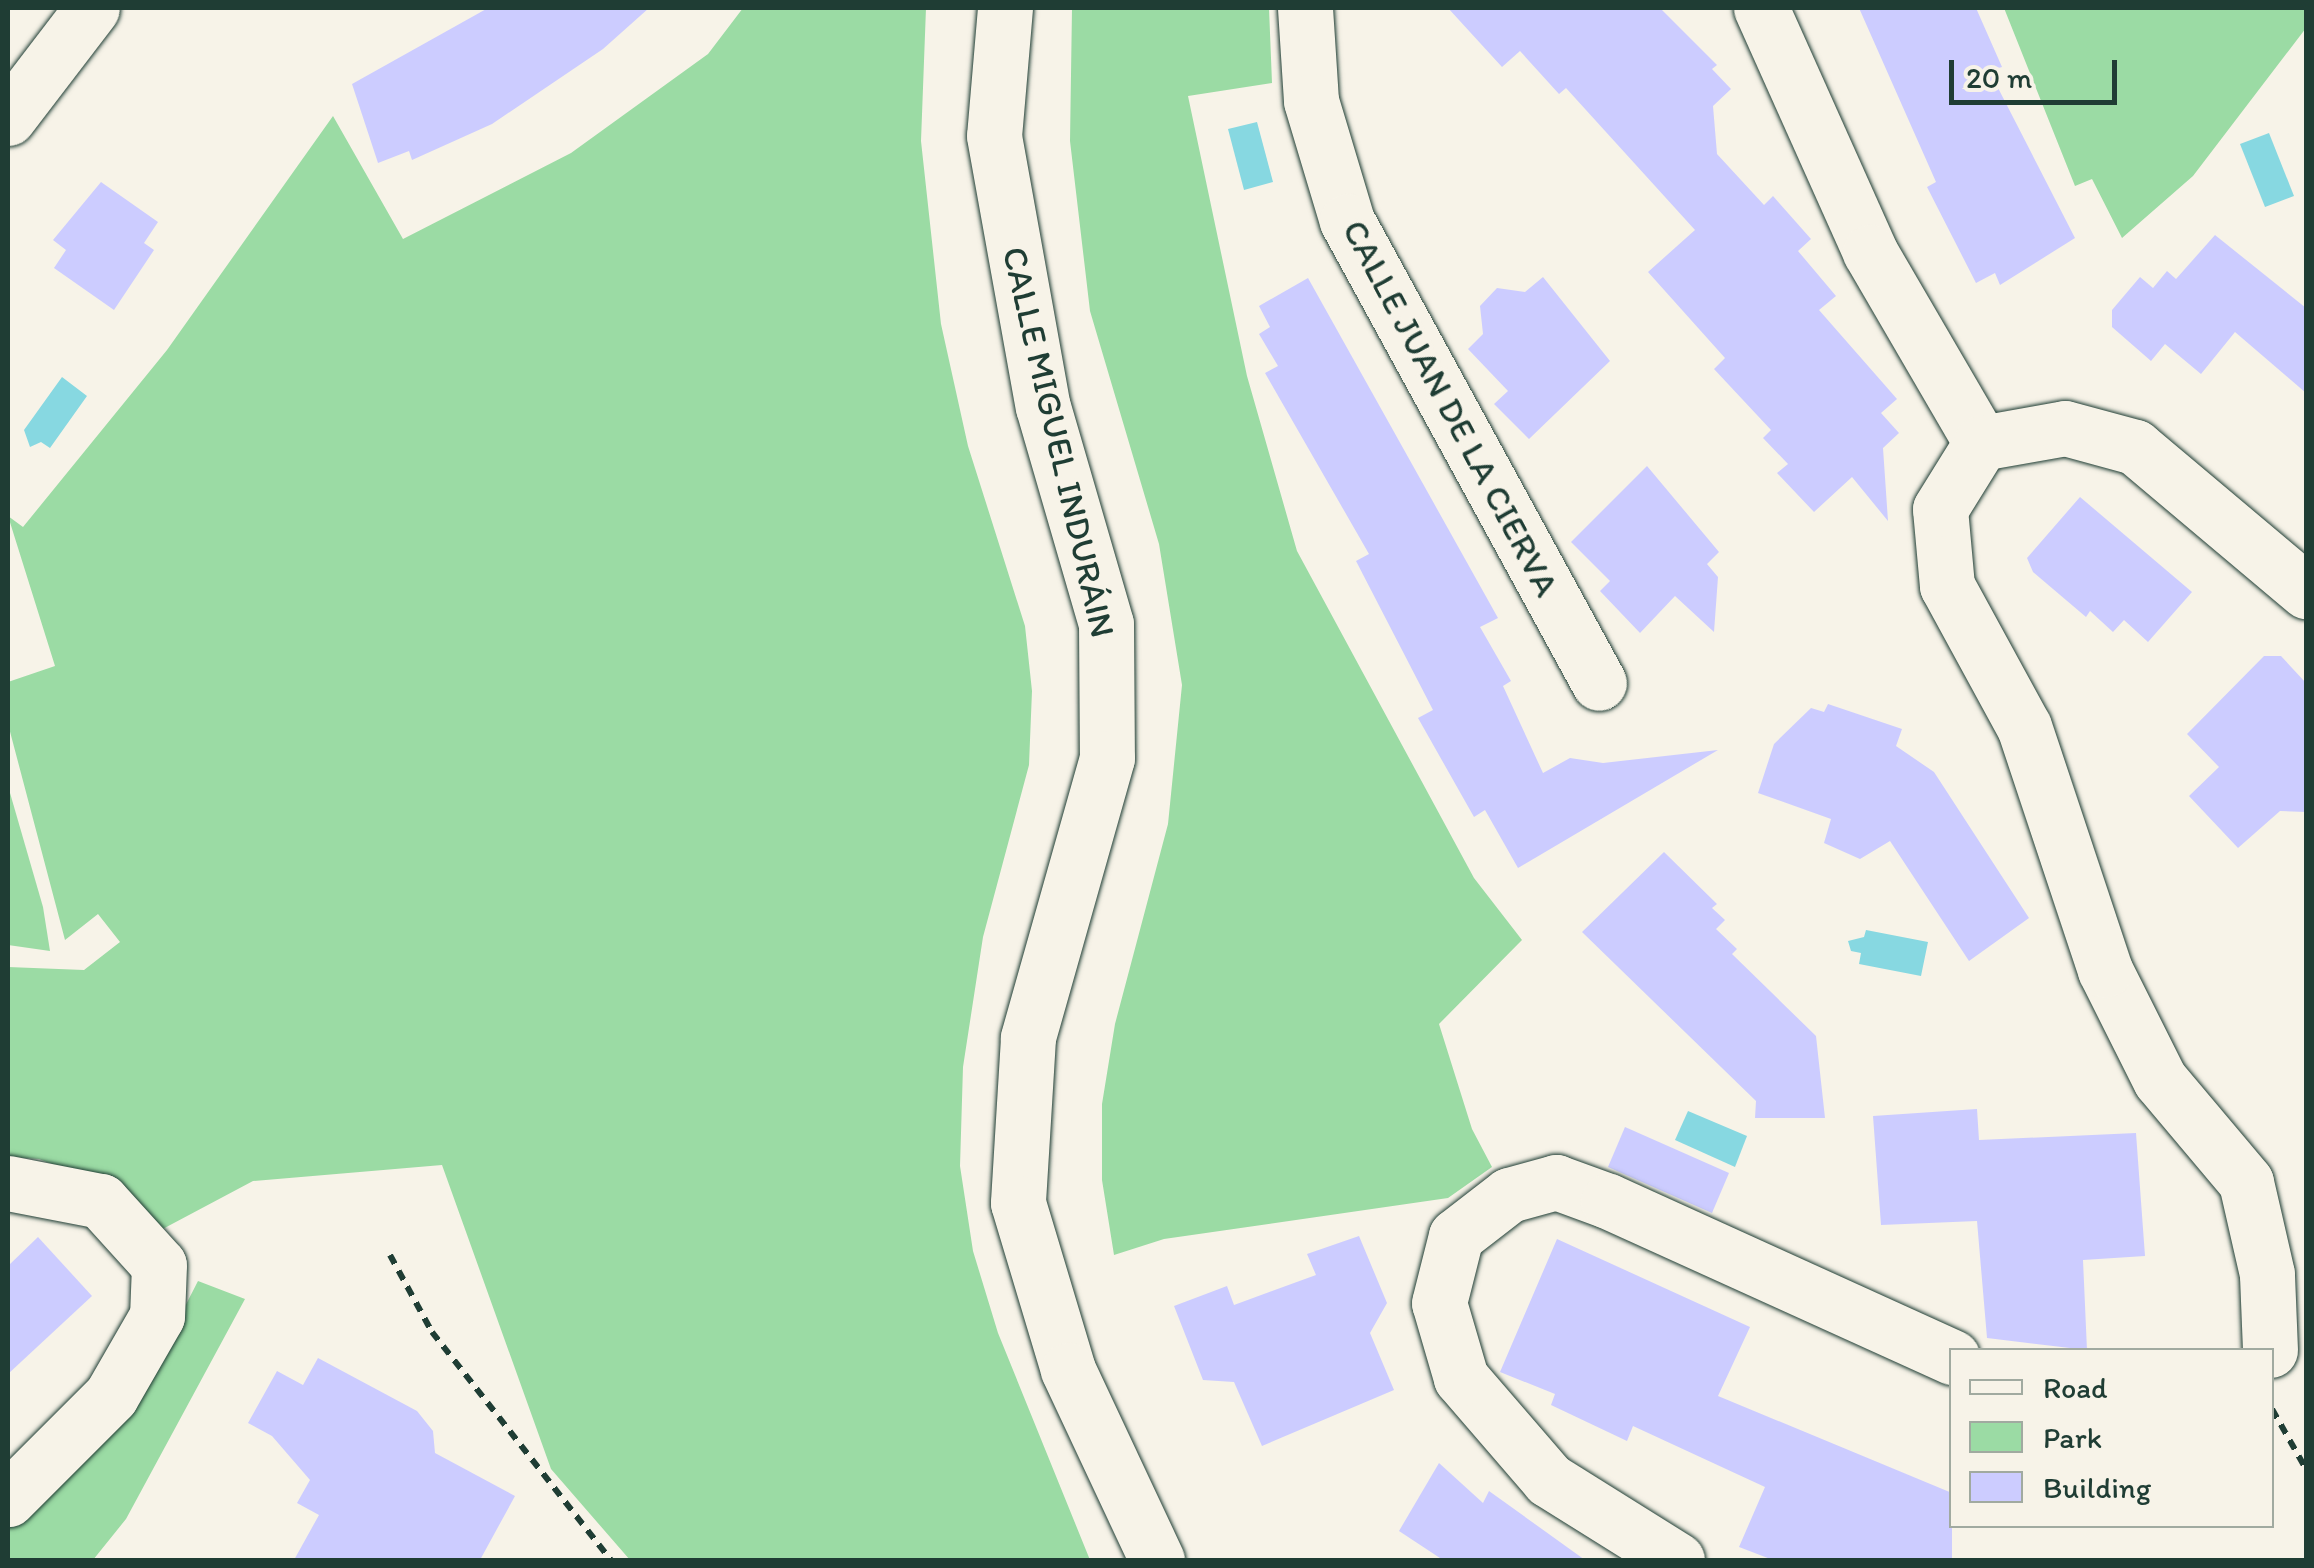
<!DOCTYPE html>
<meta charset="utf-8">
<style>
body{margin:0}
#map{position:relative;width:2314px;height:1568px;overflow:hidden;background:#f7f3e8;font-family:Itim,sans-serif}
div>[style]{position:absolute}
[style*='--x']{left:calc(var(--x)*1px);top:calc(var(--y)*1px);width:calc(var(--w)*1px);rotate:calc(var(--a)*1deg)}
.green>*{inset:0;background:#9bdba4}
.water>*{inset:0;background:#87d8e1}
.building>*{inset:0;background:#ccf}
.path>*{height:6px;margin-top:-3px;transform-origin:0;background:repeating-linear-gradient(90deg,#1f3d34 0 10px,transparent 0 18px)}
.roads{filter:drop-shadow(0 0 2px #1f3d34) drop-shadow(0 0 2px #1f3d34)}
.street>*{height:55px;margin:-27.5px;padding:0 27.5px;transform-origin:27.5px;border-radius:27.5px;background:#f7f3e8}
.secondary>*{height:55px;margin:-27.5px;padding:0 27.5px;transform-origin:27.5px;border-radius:27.5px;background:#f7f3e8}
span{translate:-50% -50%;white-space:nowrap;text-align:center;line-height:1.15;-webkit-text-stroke:8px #f7f3e8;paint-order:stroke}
.street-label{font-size:35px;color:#1f3d34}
.frame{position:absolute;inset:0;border:10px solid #1f3d34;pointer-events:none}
.legend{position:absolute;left:1949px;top:1348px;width:325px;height:180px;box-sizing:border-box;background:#f7f3e8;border:2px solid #a1aaa0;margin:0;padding:12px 18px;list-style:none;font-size:30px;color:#1f3d34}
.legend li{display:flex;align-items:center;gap:20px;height:50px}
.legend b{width:50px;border:2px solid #a1aaa0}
.scale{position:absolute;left:1949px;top:60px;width:168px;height:45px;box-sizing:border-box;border:5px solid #1f3d34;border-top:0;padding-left:12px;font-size:30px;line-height:35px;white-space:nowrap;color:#1f3d34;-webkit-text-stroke:8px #f7f3e8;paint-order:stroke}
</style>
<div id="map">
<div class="green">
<i style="clip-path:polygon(743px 8px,926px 8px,921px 141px,941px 324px,968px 446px,1025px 626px,1032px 691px,1029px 765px,983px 937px,963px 1067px,960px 1166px,973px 1251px,998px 1333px,1090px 1560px,630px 1560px,551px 1469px,442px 1165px,253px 1181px,157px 1232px,127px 1193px,39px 1159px,8px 1157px,8px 967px,84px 970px,120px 942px,98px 914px,65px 940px,8px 724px,8px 682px,55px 666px,8px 516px,23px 527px,167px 350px,333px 116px,403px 239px,571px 153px,708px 54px)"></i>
<i style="clip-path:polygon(1072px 8px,1269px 8px,1272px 83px,1188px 96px,1247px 376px,1297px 551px,1474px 878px,1522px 940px,1439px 1024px,1472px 1129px,1492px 1167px,1448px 1198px,1164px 1239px,1114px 1255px,1102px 1180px,1102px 1104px,1115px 1024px,1168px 824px,1182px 685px,1159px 544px,1090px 311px,1070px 141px)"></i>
<i style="clip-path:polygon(2004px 8px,2306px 8px,2306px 28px,2193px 176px,2122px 238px,2092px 179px,2075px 186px)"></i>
<i style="clip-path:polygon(8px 786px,43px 907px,50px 951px,8px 945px)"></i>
<i style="clip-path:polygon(198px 1281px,245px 1299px,126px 1519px,93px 1560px,8px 1560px,8px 1527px,95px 1447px,153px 1369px)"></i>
</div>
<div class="water">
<i style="clip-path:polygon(1257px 122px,1273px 182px,1244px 190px,1228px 129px)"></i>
<i style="clip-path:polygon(2269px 133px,2294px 196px,2265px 207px,2240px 144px)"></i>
<i style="clip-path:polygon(62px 377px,87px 396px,50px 448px,41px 442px,30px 447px,24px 430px)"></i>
<i style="clip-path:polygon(1866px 930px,1928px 942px,1921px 976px,1859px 964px,1861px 953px,1851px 951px,1848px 941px,1864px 937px)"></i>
<i style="clip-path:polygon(1688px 1111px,1747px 1136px,1735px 1167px,1675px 1140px)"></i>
</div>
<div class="building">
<i style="clip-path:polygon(488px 8px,649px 8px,603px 49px,492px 124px,412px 160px,409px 151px,378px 163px,352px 84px)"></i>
<i style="clip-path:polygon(1448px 8px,1660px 8px,1717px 65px,1712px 69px,1731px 89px,1713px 106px,1717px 154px,1764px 205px,1773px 196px,1811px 239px,1798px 251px,1836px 296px,1819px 310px,1897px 399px,1881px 413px,1899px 433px,1883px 448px,1888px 521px,1852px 477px,1814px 512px,1777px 473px,1788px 464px,1763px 438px,1771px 430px,1714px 369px,1725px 358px,1648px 272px,1695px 230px,1566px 88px,1559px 94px,1520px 51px,1502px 67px)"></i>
<i style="clip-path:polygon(1859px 8px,1976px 8px,2002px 67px,1995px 69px,1996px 84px,2075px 238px,2000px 285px,1995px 273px,1976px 283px,1927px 187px,1936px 182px)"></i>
<i style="clip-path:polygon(101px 182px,158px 222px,144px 243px,154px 250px,114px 310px,54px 268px,66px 250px,53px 240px)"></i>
<i style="clip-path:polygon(2215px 235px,2306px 308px,2306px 393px,2235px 332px,2201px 374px,2165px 344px,2151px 361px,2112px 327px,2112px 310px,2140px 277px,2153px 288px,2167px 271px,2176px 279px)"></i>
<i style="clip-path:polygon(1543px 277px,1610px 361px,1529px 439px,1494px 404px,1508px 391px,1468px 349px,1483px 334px,1480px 306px,1497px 288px,1525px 292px)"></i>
<i style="clip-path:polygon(1308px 278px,1498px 618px,1480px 627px,1511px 681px,1503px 686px,1543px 773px,1570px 758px,1603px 763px,1718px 750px,1518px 868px,1485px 810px,1474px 817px,1418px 718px,1433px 710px,1356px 561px,1369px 554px,1265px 373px,1278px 366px,1259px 334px,1270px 327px,1259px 306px)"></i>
<i style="clip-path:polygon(1647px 466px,1719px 552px,1707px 564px,1718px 577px,1714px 632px,1675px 596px,1640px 633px,1600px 591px,1610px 581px,1571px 542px)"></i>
<i style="clip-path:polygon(2080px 497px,2192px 592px,2148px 642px,2124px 620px,2113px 632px,2090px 611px,2086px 617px,2033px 572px,2027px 558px)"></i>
<i style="clip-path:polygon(2264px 656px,2281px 656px,2306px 683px,2306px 812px,2280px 811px,2238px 848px,2189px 796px,2219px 767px,2187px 734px)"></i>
<i style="clip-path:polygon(1828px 704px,1902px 729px,1896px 746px,1934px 772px,2029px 918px,1969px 961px,1890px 841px,1860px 859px,1824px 843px,1831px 819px,1758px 793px,1774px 744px,1811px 708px,1824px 712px)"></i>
<i style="clip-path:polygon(1664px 852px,1717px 904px,1712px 908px,1725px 920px,1716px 929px,1737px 949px,1732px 954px,1816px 1036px,1825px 1118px,1755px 1118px,1756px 1101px,1582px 932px)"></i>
<i style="clip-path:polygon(1977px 1109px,1979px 1140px,2136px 1133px,2145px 1256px,2083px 1260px,2087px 1350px,1987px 1338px,1977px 1221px,1881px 1225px,1873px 1116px)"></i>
<i style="clip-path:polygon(1625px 1127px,1729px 1173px,1712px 1213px,1608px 1167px)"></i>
<i style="clip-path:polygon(1359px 1236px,1387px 1303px,1370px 1333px,1394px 1390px,1262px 1446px,1234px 1382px,1203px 1380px,1174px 1306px,1227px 1286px,1234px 1305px,1316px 1275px,1307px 1254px)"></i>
<i style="clip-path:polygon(38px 1237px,92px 1296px,8px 1374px,8px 1266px)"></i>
<i style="clip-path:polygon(1557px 1239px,1750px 1327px,1718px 1396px,1952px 1493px,1952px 1560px,1773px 1560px,1739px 1547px,1765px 1487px,1633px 1426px,1627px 1441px,1551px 1405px,1555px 1394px,1500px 1372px)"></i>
<i style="clip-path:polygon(318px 1358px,417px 1411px,433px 1431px,435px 1453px,515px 1496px,480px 1560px,294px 1560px,319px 1515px,297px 1503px,310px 1480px,272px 1436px,248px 1423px,277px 1371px,303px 1385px)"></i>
<i style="clip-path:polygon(1439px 1463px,1483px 1503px,1489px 1491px,1585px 1560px,1443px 1560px,1399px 1531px)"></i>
</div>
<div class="path">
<i style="--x:390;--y:1255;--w:88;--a:61.4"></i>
<i style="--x:432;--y:1332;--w:290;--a:51.9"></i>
<i style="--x:2272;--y:1409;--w:69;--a:60.5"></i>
</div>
<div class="roads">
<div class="street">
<i style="--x:1305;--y:8;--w:93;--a:86.3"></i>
<i style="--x:1311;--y:101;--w:125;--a:73.3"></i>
<i style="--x:1347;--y:221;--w:526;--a:61.39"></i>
<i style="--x:1761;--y:8;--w:267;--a:65.9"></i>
<i style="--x:1870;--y:252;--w:221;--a:59.8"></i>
<i style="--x:8;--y:118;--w:138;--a:-52.6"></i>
<i style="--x:8;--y:1183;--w:95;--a:11"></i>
<i style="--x:101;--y:1201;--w:86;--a:47.8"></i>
<i style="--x:159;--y:1265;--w:51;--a:92.2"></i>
<i style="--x:157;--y:1316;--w:92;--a:119.9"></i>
<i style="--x:111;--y:1396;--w:146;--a:135"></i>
<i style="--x:2270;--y:1350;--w:76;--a:-92.3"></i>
<i style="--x:2267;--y:1274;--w:94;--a:-102.9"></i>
<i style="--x:2246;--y:1182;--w:133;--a:-130.1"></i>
<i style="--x:2160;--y:1080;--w:123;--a:-116.6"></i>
<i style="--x:2105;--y:970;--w:256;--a:-108.4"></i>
<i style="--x:2024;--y:727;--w:161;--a:-118.6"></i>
<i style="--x:1947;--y:586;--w:77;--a:-95.2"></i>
<i style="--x:1940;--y:509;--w:78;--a:-58.2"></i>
<i style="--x:1981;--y:443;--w:85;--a:-10.1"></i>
<i style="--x:2065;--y:428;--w:73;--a:15.2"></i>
<i style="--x:2135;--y:447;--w:224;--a:40.1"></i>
<i style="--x:1677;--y:1560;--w:151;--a:-148"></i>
<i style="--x:1549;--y:1480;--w:135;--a:-130.8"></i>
<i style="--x:1461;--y:1378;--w:78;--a:-106.3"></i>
<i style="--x:1439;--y:1303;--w:69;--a:-75.8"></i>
<i style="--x:1456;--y:1236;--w:67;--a:-37.7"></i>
<i style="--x:1509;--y:1195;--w:49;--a:-15.5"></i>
<i style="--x:1556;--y:1182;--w:55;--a:20.1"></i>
<i style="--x:1608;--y:1201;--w:378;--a:24.4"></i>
</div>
<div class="secondary">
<i style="--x:1005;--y:8;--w:128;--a:94.9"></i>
<i style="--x:994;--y:136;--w:275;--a:79.8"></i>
<i style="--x:1043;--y:407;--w:226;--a:73.8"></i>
<i style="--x:1106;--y:624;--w:134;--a:89.6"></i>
<i style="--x:1107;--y:758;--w:291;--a:105.8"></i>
<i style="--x:1028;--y:1038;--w:165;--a:93.5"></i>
<i style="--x:1018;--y:1203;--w:174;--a:73.3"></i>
<i style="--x:1068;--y:1370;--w:210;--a:64.9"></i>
</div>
</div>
<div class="street-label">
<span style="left:1451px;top:408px;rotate:62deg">CALLE JUAN DE LA CIERVA</span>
<span style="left:1059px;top:442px;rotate:77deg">CALLE MIGUEL INDURÁIN</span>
</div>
<div class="frame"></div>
<ul class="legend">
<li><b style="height:12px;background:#f7f3e8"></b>Road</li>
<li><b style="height:28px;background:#9bdba4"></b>Park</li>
<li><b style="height:28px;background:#ccf"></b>Building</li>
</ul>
<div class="scale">20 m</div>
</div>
